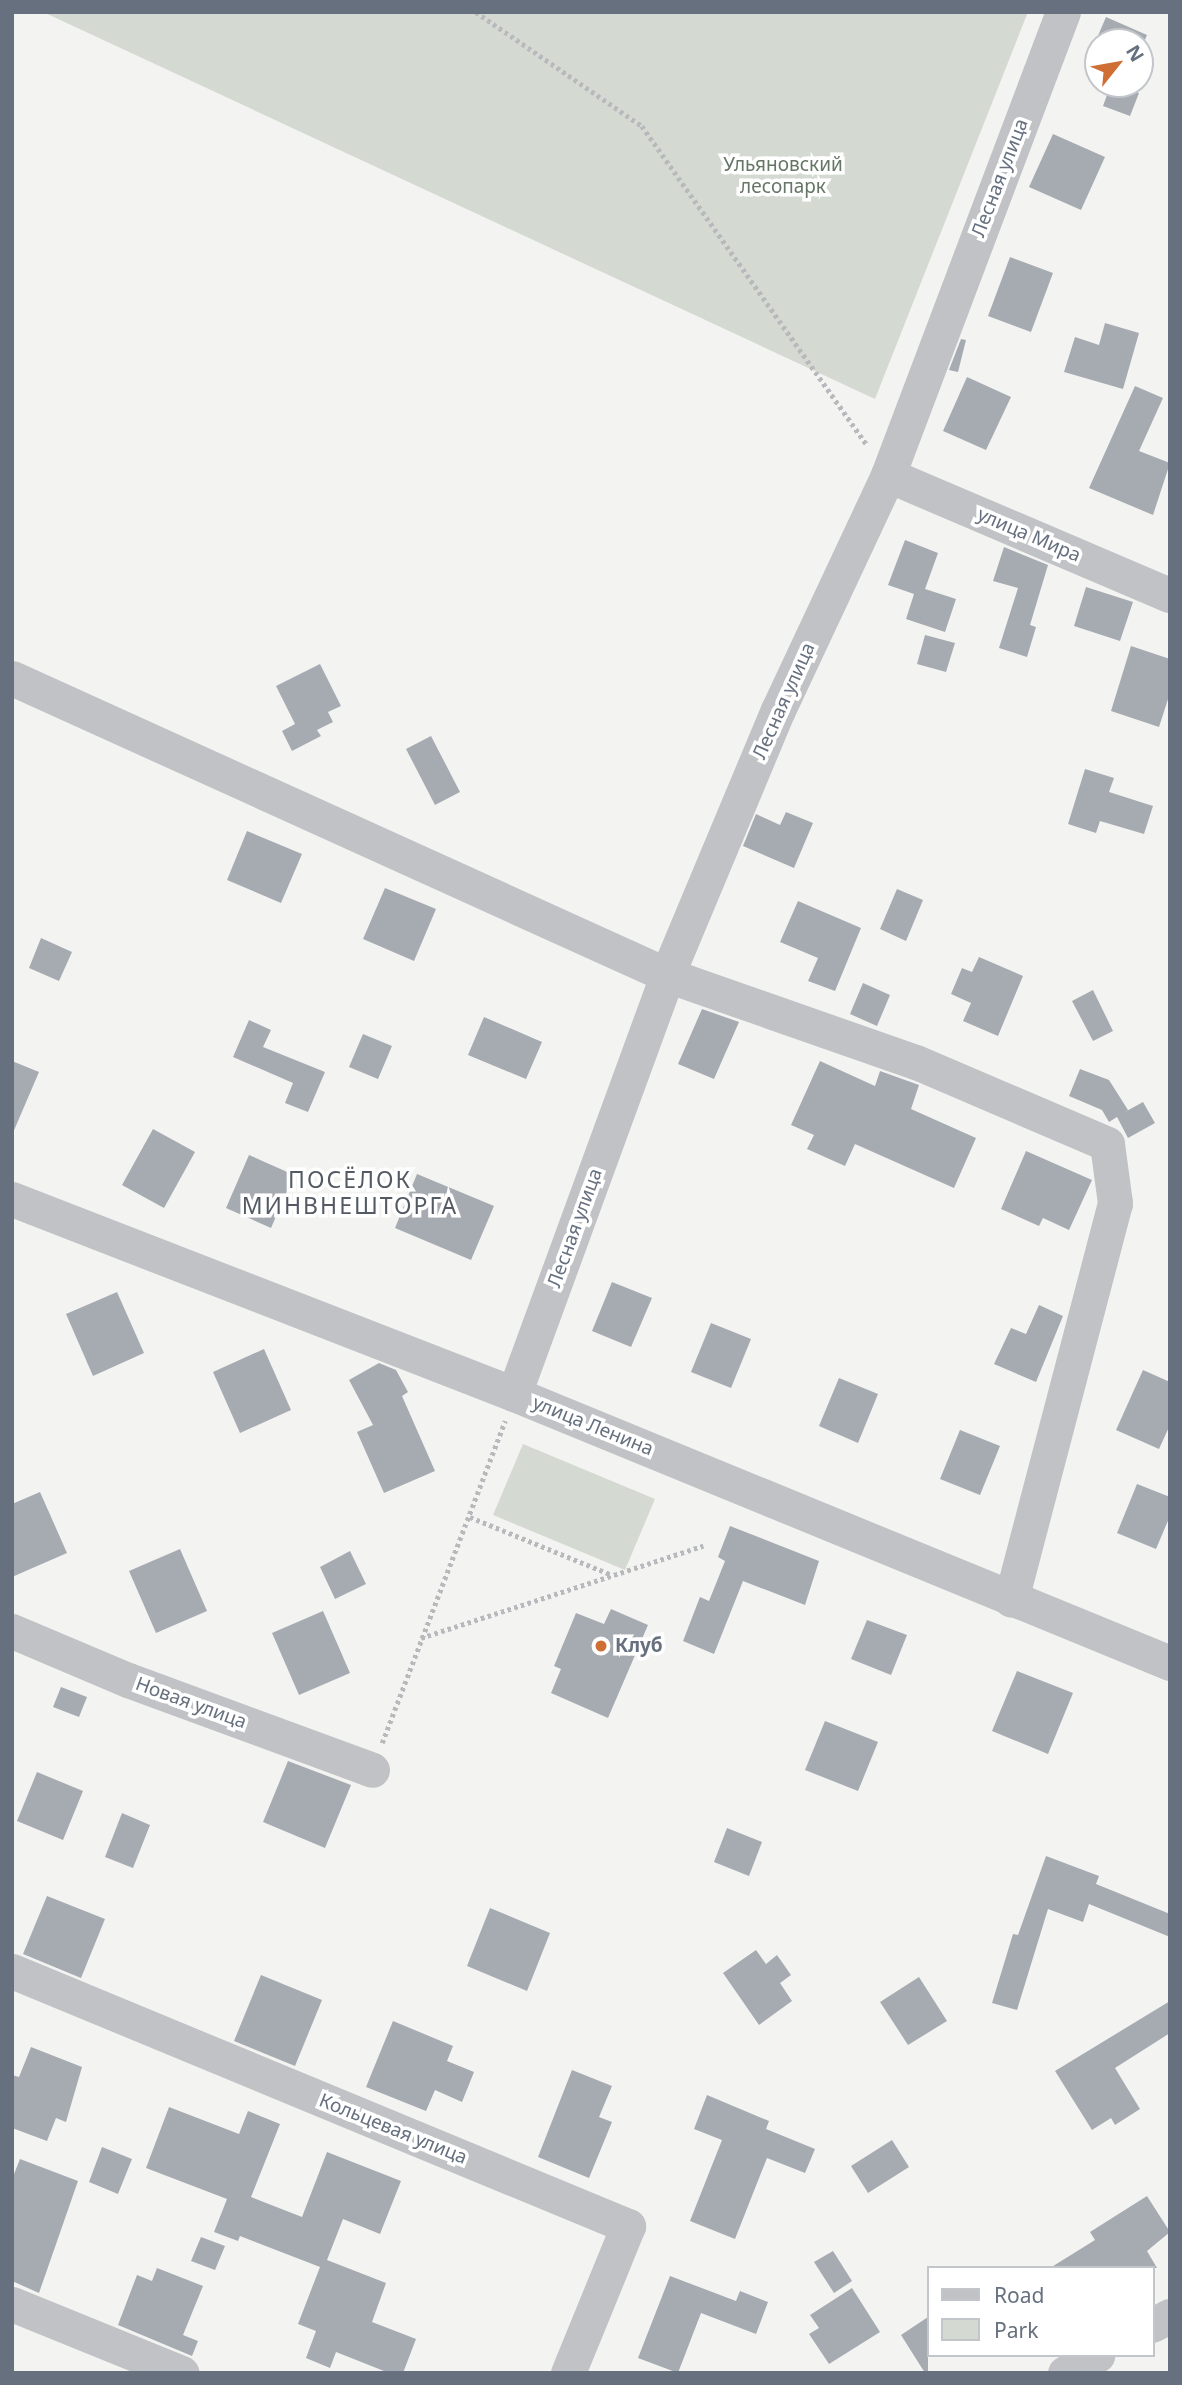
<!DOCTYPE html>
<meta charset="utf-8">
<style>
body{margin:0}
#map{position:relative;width:1182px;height:2385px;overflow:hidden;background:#f3f4f1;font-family:"Noto Sans",sans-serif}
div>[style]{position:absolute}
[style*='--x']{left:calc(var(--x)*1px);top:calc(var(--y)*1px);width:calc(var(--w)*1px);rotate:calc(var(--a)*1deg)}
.green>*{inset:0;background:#d4dad2}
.building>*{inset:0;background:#a6abb2}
.path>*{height:4.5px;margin-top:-2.25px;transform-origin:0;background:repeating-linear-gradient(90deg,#b7b9bc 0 3.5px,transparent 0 7px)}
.minor>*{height:35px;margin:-17.5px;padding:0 17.5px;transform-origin:17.5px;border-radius:17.5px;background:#c0c2c5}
.dots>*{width:19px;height:19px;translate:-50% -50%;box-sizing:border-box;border:4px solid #fff;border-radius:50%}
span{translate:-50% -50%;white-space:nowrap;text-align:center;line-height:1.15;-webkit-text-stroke:7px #fff;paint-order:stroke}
.park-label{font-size:19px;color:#657664}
.street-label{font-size:19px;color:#66707e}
.poi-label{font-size:19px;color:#66707e;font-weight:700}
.left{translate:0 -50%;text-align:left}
.quarter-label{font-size:23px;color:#535a64;letter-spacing:2px}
.frame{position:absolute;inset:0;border:14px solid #66707e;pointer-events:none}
.legend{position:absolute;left:927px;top:2266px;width:228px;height:91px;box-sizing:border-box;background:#fff;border:2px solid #c2c6cb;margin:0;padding:9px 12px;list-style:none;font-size:21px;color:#66707e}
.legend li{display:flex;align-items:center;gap:14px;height:35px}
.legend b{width:35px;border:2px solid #c2c6cb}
.north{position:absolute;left:1084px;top:28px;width:70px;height:70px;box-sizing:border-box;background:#fff;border:2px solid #c2c6cb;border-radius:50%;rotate:59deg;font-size:19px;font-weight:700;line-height:28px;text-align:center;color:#66707e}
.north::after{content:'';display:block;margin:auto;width:24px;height:32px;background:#d06f35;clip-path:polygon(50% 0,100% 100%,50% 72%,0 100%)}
</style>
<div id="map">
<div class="green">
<i style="clip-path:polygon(43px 12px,1028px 12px,875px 399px)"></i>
<i style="clip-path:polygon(523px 1444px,655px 1499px,625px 1570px,493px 1515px)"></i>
</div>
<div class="building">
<i style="clip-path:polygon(1106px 17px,1147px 35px,1140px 51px,1140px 42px,1098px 42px,1098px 71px,1085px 66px)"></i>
<i style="clip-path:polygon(1111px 84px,1139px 93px,1130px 116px,1103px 106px)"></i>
<i style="clip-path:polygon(1053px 134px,1105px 157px,1081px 210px,1029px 187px)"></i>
<i style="clip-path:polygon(1010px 257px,1053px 273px,1031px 332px,988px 316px)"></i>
<i style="clip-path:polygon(1105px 323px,1139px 333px,1123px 389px,1064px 372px,1075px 337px,1099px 345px)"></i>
<i style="clip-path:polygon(961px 339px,966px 340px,958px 372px,949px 370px)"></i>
<i style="clip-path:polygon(967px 377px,1011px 397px,986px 450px,943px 431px)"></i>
<i style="clip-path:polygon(1135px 386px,1163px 398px,1139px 451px,1170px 463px,1153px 515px,1089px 488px)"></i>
<i style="clip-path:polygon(905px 540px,938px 553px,925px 589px,956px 599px,945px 632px,906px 619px,914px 594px,888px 585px)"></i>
<i style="clip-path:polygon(1004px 547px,1048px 565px,1030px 625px,1036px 627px,1027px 657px,999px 648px,1018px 588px,993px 581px)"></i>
<i style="clip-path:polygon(1086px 587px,1133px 602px,1120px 641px,1074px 626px)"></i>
<i style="clip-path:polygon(925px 635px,955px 643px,946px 672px,917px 664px)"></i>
<i style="clip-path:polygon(1131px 646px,1170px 659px,1170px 693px,1159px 727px,1111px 711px)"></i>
<i style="clip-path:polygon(320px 664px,341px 706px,328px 712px,333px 722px,317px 730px,321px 736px,292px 751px,282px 731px,295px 724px,276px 686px)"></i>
<i style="clip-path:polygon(431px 736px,460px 792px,435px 805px,406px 749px)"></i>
<i style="clip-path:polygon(1085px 769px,1114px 778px,1109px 792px,1153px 806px,1144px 834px,1100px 821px,1096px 833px,1068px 824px)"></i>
<i style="clip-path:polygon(786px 812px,813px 823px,794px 868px,743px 846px,756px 814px,780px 825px)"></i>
<i style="clip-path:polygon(247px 831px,302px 854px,281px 903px,227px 880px)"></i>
<i style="clip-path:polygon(385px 888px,436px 909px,414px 961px,363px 939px)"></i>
<i style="clip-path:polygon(897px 889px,923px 900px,906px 941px,880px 929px)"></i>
<i style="clip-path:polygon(798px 901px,861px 928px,835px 991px,808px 981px,818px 958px,780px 942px)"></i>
<i style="clip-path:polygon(41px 938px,72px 952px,59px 981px,29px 968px)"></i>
<i style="clip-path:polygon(979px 957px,1023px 976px,998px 1036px,963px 1021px,971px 1003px,951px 994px,962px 968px,972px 972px)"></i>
<i style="clip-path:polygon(863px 983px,890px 995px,877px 1026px,850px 1014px)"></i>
<i style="clip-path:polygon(1093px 990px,1113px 1031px,1093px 1041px,1072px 1001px)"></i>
<i style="clip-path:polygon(702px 1009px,739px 1022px,714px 1079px,678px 1064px)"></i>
<i style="clip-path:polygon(484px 1017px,542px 1042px,526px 1079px,468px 1055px)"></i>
<i style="clip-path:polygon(249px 1020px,271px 1030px,263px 1047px,325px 1072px,308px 1112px,285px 1103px,293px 1083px,233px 1057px)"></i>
<i style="clip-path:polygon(363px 1034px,392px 1046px,378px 1079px,349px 1067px)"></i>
<i style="clip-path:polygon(12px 1061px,39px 1072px,12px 1135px)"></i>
<i style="clip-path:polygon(820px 1061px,875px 1086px,880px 1071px,919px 1085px,911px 1109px,976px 1138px,954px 1188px,855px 1144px,845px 1166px,807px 1149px,814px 1135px,791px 1125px)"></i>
<i style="clip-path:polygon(1080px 1069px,1109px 1080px,1128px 1110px,1123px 1113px,1143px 1102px,1155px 1123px,1128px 1138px,1117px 1117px,1109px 1122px,1102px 1110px,1069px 1096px)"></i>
<i style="clip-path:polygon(153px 1129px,195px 1152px,164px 1208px,122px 1185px)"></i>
<i style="clip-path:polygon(1026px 1151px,1092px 1180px,1069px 1230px,1043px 1218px,1039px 1226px,1001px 1209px)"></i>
<i style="clip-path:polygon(249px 1155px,294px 1175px,271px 1228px,226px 1208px)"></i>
<i style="clip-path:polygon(417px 1174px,494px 1206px,471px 1260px,395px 1228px)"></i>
<i style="clip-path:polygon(612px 1282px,652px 1298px,631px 1347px,592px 1331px)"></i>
<i style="clip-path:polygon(117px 1292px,144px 1353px,93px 1376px,66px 1314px)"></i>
<i style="clip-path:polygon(1039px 1305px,1063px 1316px,1036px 1382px,994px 1364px,1011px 1328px,1026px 1334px)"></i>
<i style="clip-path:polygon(711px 1323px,751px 1339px,731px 1388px,691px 1372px)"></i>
<i style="clip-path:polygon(264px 1349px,291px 1410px,240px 1433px,213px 1372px)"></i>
<i style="clip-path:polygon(379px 1363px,396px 1370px,408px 1392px,402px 1396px,435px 1471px,384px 1493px,357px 1432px,373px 1425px,349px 1380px)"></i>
<i style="clip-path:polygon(1143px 1370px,1170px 1382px,1170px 1425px,1159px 1449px,1116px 1430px)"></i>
<i style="clip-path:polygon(839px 1378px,878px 1394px,858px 1443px,819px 1426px)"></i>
<i style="clip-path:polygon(960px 1430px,1000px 1446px,980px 1495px,940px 1479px)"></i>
<i style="clip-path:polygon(1137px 1484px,1170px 1497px,1170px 1516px,1156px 1549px,1117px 1533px)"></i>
<i style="clip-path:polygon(40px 1492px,67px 1553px,12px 1577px,12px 1504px)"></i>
<i style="clip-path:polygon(730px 1526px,819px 1561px,805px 1605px,743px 1581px,714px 1654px,683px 1641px,700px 1597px,709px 1601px,725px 1561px,718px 1557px)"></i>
<i style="clip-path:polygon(180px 1549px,207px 1611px,156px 1633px,129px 1571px)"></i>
<i style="clip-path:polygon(350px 1551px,366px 1584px,335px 1599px,320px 1567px)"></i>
<i style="clip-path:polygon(611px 1609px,648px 1625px,608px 1718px,551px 1693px,561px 1669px,554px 1666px,576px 1613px,604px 1624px)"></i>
<i style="clip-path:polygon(323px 1611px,350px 1673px,299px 1695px,272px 1633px)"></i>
<i style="clip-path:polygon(867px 1620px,907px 1635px,891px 1675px,851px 1659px)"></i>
<i style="clip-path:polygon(1017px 1671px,1073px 1693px,1048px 1754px,992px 1731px)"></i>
<i style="clip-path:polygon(61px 1687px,87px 1697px,79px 1717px,53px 1707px)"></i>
<i style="clip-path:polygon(825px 1721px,878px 1742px,858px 1791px,805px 1770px)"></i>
<i style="clip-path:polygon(288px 1761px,351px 1785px,325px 1848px,263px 1822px)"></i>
<i style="clip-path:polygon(37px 1772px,83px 1791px,63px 1840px,17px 1821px)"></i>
<i style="clip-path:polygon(122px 1813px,150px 1825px,133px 1868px,105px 1857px)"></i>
<i style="clip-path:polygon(727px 1828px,762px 1842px,749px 1876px,714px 1862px)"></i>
<i style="clip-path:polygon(1046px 1856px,1099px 1876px,1096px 1884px,1170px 1914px,1170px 1937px,1089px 1904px,1083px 1922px,1048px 1909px,1017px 2010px,992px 2003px,1013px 1934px,1018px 1935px)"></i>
<i style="clip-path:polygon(47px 1896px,105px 1919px,81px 1978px,23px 1954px)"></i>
<i style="clip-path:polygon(490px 1908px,550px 1933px,527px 1991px,467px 1966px)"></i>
<i style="clip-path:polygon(756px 1950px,766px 1964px,777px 1955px,791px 1975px,780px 1983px,792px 2001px,759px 2025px,723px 1973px)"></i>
<i style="clip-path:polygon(261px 1975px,322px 2000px,295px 2066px,234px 2041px)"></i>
<i style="clip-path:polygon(919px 1977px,947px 2021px,908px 2045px,880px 2002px)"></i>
<i style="clip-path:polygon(1170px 2001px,1170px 2033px,1115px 2068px,1140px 2109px,1115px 2125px,1111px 2118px,1092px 2130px,1055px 2071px)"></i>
<i style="clip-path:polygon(393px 2021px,453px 2046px,447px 2061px,474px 2072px,462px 2102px,435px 2090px,426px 2111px,366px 2087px)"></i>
<i style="clip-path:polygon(31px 2047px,82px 2067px,66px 2122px,56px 2118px,47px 2141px,12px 2128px,12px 2075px,19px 2077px)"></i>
<i style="clip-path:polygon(572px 2070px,612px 2086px,599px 2117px,612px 2122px,589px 2178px,538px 2157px)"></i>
<i style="clip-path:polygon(707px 2095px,769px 2121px,766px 2129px,815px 2149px,805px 2173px,767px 2158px,735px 2239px,690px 2221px,722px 2140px,694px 2129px)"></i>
<i style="clip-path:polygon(169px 2107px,239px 2134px,248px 2111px,280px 2124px,251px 2197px,302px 2217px,327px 2152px,401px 2181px,380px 2234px,343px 2219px,327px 2260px,386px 2283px,372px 2322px,416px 2339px,403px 2373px,389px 2373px,336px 2352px,330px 2368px,306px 2358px,316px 2331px,298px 2324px,320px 2267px,240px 2236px,238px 2241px,214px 2232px,227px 2199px,146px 2168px)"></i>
<i style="clip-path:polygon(892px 2140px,909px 2167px,868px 2193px,851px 2166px)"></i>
<i style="clip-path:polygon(102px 2147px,132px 2159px,118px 2194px,89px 2182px)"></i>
<i style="clip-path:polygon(20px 2159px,78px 2181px,39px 2293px,12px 2281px,12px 2179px)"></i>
<i style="clip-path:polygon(1147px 2196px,1170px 2232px,1147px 2251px,1157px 2268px,1050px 2268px,1095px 2240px,1090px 2232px)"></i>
<i style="clip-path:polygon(201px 2237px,225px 2246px,215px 2270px,191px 2261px)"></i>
<i style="clip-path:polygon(833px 2251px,852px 2281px,834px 2293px,814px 2262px)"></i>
<i style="clip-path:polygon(157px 2268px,203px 2286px,183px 2335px,198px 2341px,192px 2356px,118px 2325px,137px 2275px,152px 2281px)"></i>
<i style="clip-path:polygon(670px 2276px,736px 2301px,740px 2291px,768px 2302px,756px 2334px,701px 2313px,678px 2373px,638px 2358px)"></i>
<i style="clip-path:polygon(852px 2288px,880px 2332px,829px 2364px,809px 2334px,819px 2328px,810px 2315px)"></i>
<i style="clip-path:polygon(928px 2317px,928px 2373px,925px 2373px,901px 2335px)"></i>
</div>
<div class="path">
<i style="--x:476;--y:12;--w:201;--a:34.5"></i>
<i style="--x:642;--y:126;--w:389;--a:54.8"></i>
<i style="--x:470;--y:1517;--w:153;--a:22.2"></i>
<i style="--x:421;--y:1638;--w:297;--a:-18.1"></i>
<i style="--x:382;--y:1743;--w:345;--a:-69.1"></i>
</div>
<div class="minor">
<i style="--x:888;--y:475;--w:306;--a:23.1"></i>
<i style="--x:12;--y:678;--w:719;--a:24.39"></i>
<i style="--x:667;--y:975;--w:264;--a:19.3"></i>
<i style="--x:916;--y:1062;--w:208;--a:23.2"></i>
<i style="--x:1107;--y:1144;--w:60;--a:82.3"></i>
<i style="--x:1115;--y:1203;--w:410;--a:104.7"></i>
<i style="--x:12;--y:1199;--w:539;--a:21.23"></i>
<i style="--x:514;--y:1394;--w:709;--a:22.3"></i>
<i style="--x:514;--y:1394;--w:446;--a:-69.9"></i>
<i style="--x:667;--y:975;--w:287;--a:-67.3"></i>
<i style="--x:778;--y:710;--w:259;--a:-64.9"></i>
<i style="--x:888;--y:475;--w:495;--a:-69.3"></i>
<i style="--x:12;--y:1631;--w:126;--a:22.9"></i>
<i style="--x:128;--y:1680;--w:260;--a:20.2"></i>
<i style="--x:12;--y:1971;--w:667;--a:22.49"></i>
<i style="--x:628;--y:2226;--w:159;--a:112.2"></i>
<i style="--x:12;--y:2304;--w:183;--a:22.1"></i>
<i style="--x:1152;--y:2325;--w:20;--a:-27"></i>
<i style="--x:1065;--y:2373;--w:37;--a:-29"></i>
</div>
<div class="dots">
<i style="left:601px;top:1646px;background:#d06f35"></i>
</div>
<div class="park-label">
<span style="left:783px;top:176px">Ульяновский<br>лесопарк</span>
</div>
<div class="street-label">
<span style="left:1000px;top:178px;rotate:-69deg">Лесная улица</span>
<span style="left:1029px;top:535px;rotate:23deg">улица Мира</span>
<span style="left:784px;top:701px;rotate:-66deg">Лесная улица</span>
<span style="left:575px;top:1228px;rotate:-70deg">Лесная улица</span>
<span style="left:593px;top:1426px;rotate:22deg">улица Ленина</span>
<span style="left:191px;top:1703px;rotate:20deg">Новая улица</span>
<span style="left:393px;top:2129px;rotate:22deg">Кольцевая улица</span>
</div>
<div class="poi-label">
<span class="left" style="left:615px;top:1646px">Клуб</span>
</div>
<div class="quarter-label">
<span style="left:350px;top:1192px">ПОСЁЛОК<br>МИНВНЕШТОРГА</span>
</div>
<div class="frame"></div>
<ul class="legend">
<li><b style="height:9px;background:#c0c2c5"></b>Road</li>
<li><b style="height:19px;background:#d4dad2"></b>Park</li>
</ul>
<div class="north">N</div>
</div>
